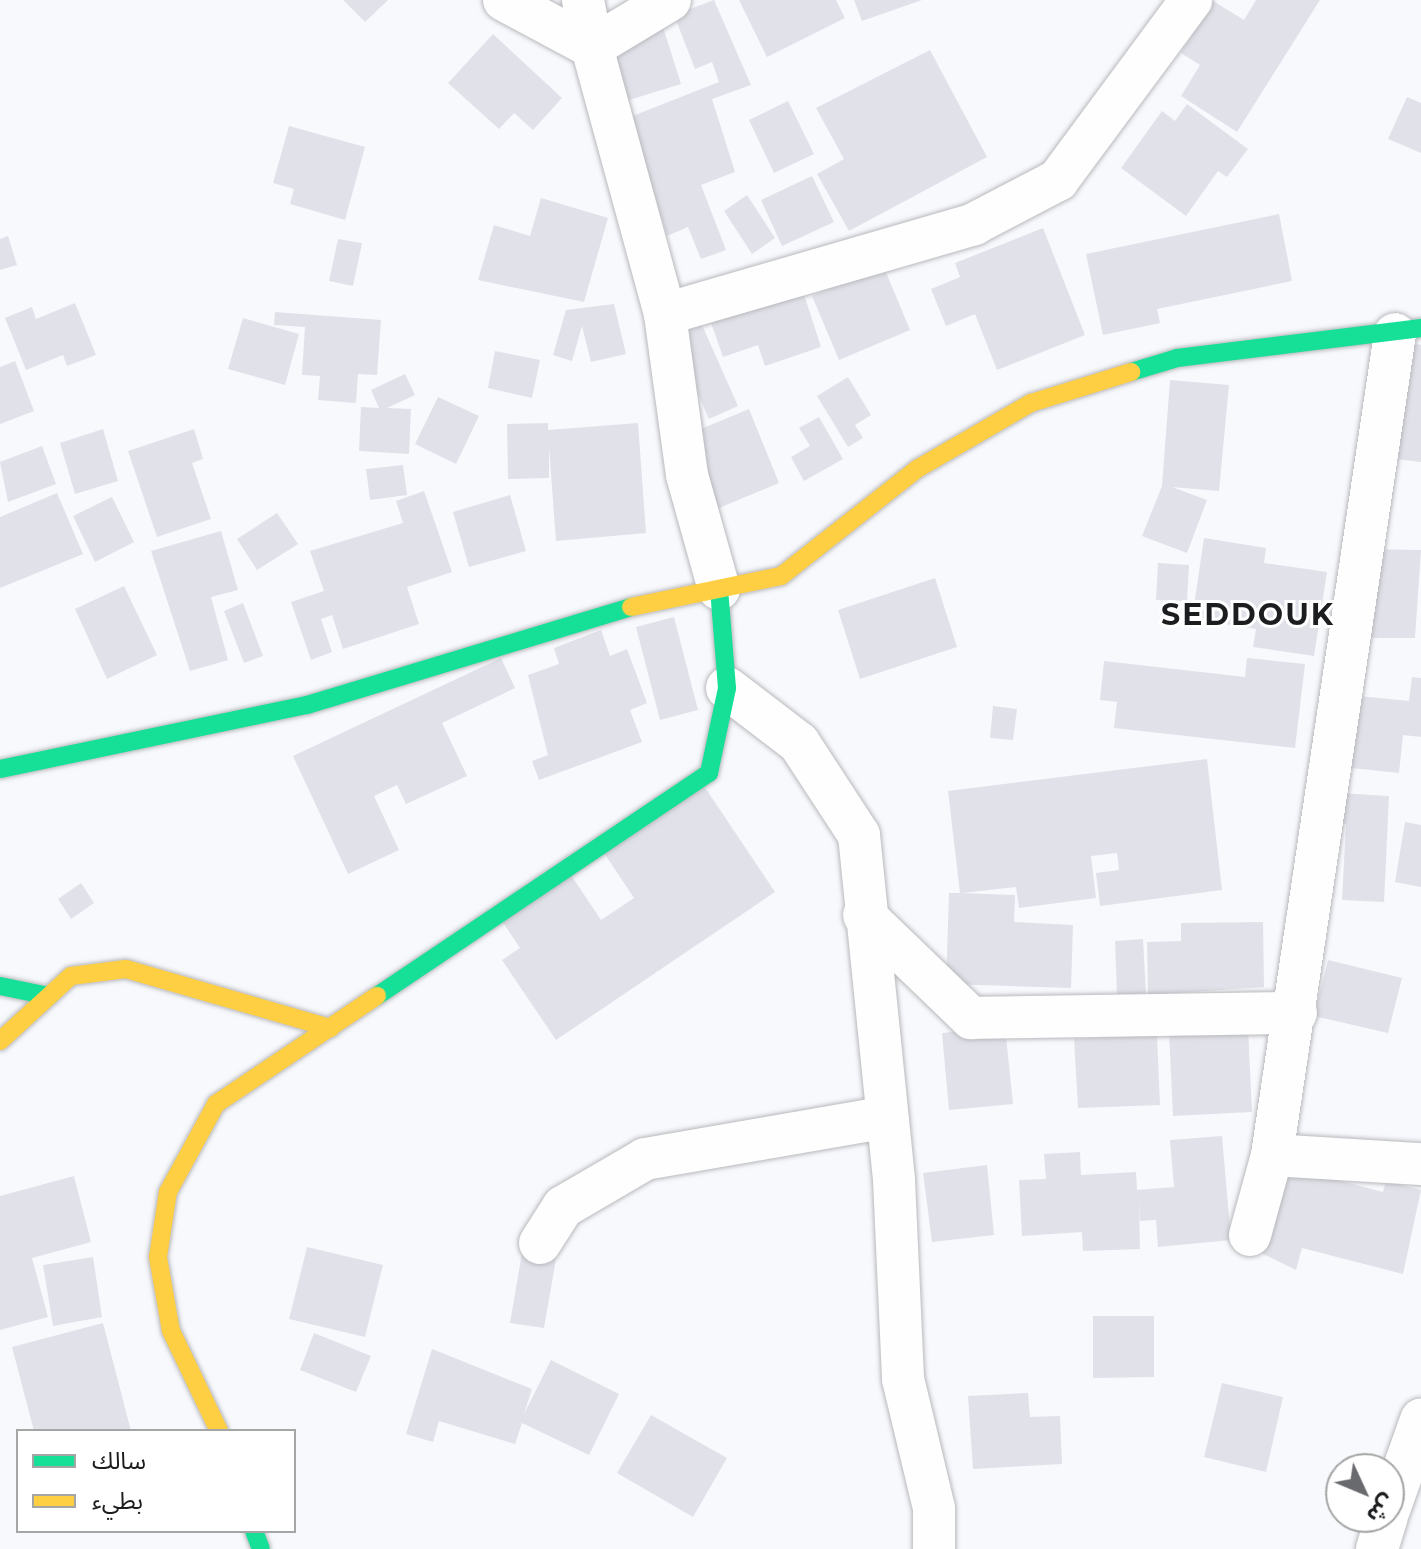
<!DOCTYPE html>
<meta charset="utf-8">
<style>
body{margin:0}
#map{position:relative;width:1421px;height:1549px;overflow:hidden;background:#f8f9fd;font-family:Montserrat,"Noto Sans Arabic",sans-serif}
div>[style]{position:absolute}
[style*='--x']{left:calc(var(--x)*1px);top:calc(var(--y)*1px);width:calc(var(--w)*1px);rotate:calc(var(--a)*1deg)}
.building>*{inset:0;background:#e1e1ea}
.roads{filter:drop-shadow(0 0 2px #b8b9bc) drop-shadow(0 0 2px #b8b9bc)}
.street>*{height:42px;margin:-21px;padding:0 21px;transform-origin:21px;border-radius:21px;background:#fefeff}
.fast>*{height:18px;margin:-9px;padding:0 9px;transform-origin:9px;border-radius:9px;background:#16e098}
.slow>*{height:18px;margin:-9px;padding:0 9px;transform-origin:9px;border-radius:9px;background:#ffcf43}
span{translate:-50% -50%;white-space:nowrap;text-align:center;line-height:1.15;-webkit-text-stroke:6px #fff;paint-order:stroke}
.district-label{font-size:30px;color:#1c1d1f;font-weight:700;letter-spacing:2px}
.legend{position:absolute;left:16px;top:1429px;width:280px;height:104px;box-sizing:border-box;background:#fff;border:2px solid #a4a5a5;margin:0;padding:10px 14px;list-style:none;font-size:24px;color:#1c1d1f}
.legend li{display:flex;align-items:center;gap:16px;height:40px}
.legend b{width:40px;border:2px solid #a4a5a5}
.north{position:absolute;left:1325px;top:1453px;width:80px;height:80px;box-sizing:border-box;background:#fff;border:2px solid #a4a5a5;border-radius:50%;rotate:134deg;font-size:22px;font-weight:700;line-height:32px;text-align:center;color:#1c1d1f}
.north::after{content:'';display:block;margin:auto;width:28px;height:36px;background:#696a6d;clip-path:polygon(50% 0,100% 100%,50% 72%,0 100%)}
</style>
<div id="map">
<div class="building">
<i style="clip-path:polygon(343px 0,388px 0,365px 22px)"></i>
<i style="clip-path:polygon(714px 0,751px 85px,712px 99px,735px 172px,701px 185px,726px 250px,701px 259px,688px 227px,667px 236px,630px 117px,719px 82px,712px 62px,695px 69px,674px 15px)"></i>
<i style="clip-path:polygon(739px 0,836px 0,845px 18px,767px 57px)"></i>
<i style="clip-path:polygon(854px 0,922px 0,862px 21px)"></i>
<i style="clip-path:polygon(1256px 0,1320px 0,1237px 132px,1181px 96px,1200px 65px,1181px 53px,1213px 1px,1244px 20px)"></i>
<i style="clip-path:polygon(663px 27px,681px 84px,626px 101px,609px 44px)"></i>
<i style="clip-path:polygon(493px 34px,562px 98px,533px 130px,514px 113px,499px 129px,448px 83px)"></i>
<i style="clip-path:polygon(930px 50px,987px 157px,849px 231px,817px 174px,844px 159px,816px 108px)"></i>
<i style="clip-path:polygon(1407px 97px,1421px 103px,1421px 153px,1388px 139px)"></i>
<i style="clip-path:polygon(788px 101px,814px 154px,774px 173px,749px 120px)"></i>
<i style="clip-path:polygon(1187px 104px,1248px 149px,1227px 177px,1218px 171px,1186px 216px,1121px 168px,1162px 111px,1175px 121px)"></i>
<i style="clip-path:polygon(289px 126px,365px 147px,345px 220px,290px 204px,294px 189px,273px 183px)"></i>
<i style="clip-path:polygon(812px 176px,834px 222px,782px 246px,761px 200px)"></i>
<i style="clip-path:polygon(747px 195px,775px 238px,752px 254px,724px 211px)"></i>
<i style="clip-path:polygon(541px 198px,608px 218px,584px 302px,478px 280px,494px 225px,530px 236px)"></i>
<i style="clip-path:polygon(1279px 214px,1292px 281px,1157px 309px,1160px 323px,1103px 335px,1086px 254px)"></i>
<i style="clip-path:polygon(1043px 228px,1085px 335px,997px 370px,975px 314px,946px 326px,931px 289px,960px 277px,955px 263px)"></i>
<i style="clip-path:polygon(8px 236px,17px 265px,0 270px,0 239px)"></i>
<i style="clip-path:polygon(338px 239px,362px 243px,353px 286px,329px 281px)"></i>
<i style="clip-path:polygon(883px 265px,910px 330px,839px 360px,812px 296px)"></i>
<i style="clip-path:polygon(802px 288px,821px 347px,765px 366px,758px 345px,723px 357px,710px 320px)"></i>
<i style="clip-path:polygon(75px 303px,96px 355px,67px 366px,63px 355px,26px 370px,5px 318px,32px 307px,36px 319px)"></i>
<i style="clip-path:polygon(614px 304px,626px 354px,591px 362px,582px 326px,572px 361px,553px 355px,566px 310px)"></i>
<i style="clip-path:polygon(275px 312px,381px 320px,377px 375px,358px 374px,356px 403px,318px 400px,320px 376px,302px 375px,305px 327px,274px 325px)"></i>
<i style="clip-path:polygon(243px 318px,299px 334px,285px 385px,228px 369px)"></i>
<i style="clip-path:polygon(702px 325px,738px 406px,709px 419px,673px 338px)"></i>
<i style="clip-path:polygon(1411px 343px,1421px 345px,1421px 462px,1395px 459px)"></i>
<i style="clip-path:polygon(495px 351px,540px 360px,532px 398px,488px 388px)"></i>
<i style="clip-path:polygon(15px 361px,34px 411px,0 424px,0 367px)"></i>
<i style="clip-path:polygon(405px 374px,415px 395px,387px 408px,411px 409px,409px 454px,359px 451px,361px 407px,379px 408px,371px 390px)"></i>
<i style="clip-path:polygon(848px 377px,871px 415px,855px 425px,863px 438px,848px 447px,817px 396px)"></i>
<i style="clip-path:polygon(1170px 380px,1229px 385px,1219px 491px,1172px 487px,1207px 500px,1187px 553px,1142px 536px,1162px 486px)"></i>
<i style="clip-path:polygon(438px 397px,479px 416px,456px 464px,415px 444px)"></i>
<i style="clip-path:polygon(749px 409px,779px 483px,719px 508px,689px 434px)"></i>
<i style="clip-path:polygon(819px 417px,843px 459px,804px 481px,791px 457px,810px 446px,799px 428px)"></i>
<i style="clip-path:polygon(548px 423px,548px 430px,638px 423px,646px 533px,556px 541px,549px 447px,549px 478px,508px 479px,507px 424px)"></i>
<i style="clip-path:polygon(103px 429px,118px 481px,75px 494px,60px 443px)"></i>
<i style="clip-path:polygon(194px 429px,203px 459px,192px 463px,211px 519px,157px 537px,128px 451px)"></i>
<i style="clip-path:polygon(42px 446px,56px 484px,8px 502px,0 462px)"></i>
<i style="clip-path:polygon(403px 465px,407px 495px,370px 500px,366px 469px)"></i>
<i style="clip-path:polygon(424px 491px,452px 572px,407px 587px,419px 624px,343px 649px,332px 615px,321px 619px,332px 652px,311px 660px,291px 602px,324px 591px,310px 551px,403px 523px,396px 501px)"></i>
<i style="clip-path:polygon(57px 493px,83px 554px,0 588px,0 517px)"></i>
<i style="clip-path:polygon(510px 495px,526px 551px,469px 567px,453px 512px)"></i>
<i style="clip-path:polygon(112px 497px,134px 542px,95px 562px,73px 516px)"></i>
<i style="clip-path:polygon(277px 513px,298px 544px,257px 570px,237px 539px)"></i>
<i style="clip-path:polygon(221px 531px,238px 590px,211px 597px,228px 660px,190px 671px,151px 551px)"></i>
<i style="clip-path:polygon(1204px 538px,1266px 548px,1264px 563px,1327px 572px,1314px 656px,1253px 647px,1256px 629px,1192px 619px)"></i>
<i style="clip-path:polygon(1368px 549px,1421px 550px,1415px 638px,1366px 638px)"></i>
<i style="clip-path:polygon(1158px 563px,1189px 565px,1187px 601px,1156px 600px)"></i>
<i style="clip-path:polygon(935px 578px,957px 647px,860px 679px,838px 610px)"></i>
<i style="clip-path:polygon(124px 586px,157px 655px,107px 679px,75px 609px)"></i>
<i style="clip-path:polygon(243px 603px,263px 656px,244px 663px,224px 611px)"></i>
<i style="clip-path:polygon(674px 617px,698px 710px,660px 720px,636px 627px)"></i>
<i style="clip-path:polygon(601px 630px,610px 656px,627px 649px,647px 703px,630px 710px,642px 742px,539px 780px,532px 761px,548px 755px,528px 675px,559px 664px,554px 648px)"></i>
<i style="clip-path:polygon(501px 658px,515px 688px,442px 723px,467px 776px,406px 804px,397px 785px,374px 796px,399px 850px,348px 874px,293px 756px)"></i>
<i style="clip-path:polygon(1247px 658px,1305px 664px,1295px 748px,1114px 728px,1117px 702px,1100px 700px,1104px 661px,1245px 677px)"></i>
<i style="clip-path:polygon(1412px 677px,1421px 678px,1421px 737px,1403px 735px,1399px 773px,1351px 768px,1359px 696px,1409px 701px)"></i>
<i style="clip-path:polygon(993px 706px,1017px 709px,1013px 740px,990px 738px)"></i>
<i style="clip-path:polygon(1207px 759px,1222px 890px,1100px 906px,1096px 873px,1119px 870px,1117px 853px,1091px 856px,1096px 898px,1019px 908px,1016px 887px,962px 893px,1015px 895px,1014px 922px,1073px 925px,1071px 988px,946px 984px,949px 893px,960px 893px,948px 791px)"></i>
<i style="clip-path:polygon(704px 786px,775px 892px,556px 1040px,502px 960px,520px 948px,500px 918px,569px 872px,601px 920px,634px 898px,604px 853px)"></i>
<i style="clip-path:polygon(1338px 793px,1389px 796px,1384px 902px,1342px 900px,1346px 824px,1336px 823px)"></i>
<i style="clip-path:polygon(1405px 822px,1421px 825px,1421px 887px,1395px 882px)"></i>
<i style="clip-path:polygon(81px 883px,94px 903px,71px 919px,58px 899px)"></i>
<i style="clip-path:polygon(1263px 922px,1264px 987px,1148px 995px,1147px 942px,1181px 941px,1181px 923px)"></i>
<i style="clip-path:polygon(1143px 939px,1146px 993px,1117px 995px,1115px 941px)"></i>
<i style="clip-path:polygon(1328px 960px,1402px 978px,1388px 1033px,1314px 1016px)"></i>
<i style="clip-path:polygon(1005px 1027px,1013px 1104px,949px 1110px,942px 1033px)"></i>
<i style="clip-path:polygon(1248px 1028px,1252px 1112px,1173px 1116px,1169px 1032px)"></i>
<i style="clip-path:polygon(1157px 1035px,1160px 1105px,1078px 1108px,1074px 1039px)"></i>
<i style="clip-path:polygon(1222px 1136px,1231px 1240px,1158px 1247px,1156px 1220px,1140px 1221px,1139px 1201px,1140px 1249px,1083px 1251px,1082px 1232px,1022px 1236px,1019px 1180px,1046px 1179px,1044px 1154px,1080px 1152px,1081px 1175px,1136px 1172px,1137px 1190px,1174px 1187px,1170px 1140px)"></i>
<i style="clip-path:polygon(987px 1165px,994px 1235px,932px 1242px,923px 1173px)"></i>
<i style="clip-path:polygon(1288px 1167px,1383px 1192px,1386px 1181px,1421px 1190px,1403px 1274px,1302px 1248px,1296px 1270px,1255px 1250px)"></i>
<i style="clip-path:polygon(74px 1176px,91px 1242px,32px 1258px,48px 1317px,0 1330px,0 1196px)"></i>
<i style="clip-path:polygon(307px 1247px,383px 1265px,365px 1337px,289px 1319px)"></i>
<i style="clip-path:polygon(522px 1253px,556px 1259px,544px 1328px,510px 1323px)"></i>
<i style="clip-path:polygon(93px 1257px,102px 1317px,53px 1326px,43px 1265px)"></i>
<i style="clip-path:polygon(1093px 1316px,1154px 1316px,1154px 1377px,1093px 1378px)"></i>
<i style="clip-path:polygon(103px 1323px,131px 1431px,34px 1431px,12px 1347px)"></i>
<i style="clip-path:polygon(314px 1333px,371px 1356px,356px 1392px,300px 1370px)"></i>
<i style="clip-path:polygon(432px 1349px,532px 1389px,524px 1414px,551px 1360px,619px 1394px,589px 1455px,522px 1423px,515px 1444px,439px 1421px,433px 1442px,406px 1434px)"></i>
<i style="clip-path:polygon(1222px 1383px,1283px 1397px,1266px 1472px,1204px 1457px)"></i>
<i style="clip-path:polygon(1028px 1393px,1030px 1417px,1060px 1416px,1062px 1464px,973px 1469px,968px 1396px)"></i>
<i style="clip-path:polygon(651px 1415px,727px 1458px,693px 1517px,617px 1473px)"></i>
</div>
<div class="roads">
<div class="street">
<i style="--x:504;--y:0;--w:100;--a:28.1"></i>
<i style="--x:583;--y:0;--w:48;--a:79.2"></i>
<i style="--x:665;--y:314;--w:277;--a:-105.3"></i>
<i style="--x:592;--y:47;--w:91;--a:-31.1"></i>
<i style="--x:719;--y:589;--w:118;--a:-105.7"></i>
<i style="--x:687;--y:475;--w:162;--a:-97.8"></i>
<i style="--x:665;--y:314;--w:322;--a:-16.2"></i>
<i style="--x:974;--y:224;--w:95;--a:-27.6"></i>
<i style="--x:1058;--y:180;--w:224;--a:-53.5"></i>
<i style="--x:727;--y:688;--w:91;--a:37.4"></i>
<i style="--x:799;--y:743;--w:110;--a:56.9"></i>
<i style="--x:859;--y:835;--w:347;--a:84.2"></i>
<i style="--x:894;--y:1180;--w:199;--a:87.4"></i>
<i style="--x:903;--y:1379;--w:133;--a:76.5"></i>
<i style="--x:934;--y:1508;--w:41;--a:90"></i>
<i style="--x:864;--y:915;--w:149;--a:43.9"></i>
<i style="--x:971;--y:1018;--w:325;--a:-0.9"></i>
<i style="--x:1272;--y:1155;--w:830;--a:-81.48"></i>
<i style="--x:1250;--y:1235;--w:83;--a:-74.6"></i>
<i style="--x:1272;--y:1155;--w:149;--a:3.5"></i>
<i style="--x:540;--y:1243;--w:43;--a:-57.4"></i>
<i style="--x:563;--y:1207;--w:95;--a:-30.3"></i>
<i style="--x:645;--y:1159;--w:246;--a:-9.8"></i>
<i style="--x:1389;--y:1510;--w:96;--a:-70.4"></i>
<i style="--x:1377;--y:1549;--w:34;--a:-73"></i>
</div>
<div class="fast">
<i style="--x:1131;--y:372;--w:48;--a:-16.9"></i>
<i style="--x:1177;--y:358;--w:246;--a:-7"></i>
<i style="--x:0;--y:769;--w:314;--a:-11.8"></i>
<i style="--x:307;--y:705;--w:338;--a:-16.8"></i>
<i style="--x:0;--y:986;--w:50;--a:11.5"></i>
<i style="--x:377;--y:996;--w:400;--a:-33.9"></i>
<i style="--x:709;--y:773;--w:87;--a:-78"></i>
<i style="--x:727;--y:688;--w:99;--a:-94.6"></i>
<i style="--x:254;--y:1531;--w:19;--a:69"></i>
</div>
<div class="slow">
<i style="--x:631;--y:607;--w:153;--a:-11.7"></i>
<i style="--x:781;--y:576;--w:173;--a:-38.2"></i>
<i style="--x:917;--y:469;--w:132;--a:-30.1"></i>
<i style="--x:1031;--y:403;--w:105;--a:-17.2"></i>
<i style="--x:0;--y:1041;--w:96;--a:-42.5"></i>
<i style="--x:71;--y:976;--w:55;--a:-7.3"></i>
<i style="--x:126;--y:969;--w:213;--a:16.1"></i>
<i style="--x:219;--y:1431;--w:111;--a:-115.6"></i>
<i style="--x:171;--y:1331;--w:75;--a:-100"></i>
<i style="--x:158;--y:1257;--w:66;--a:-81.3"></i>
<i style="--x:168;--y:1192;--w:100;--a:-61.4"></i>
<i style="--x:216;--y:1104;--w:194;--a:-33.9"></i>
</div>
</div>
<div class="district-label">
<span style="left:1248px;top:615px">SEDDOUK</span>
</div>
<ul class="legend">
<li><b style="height:10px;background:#16e098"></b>سالك</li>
<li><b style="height:10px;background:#ffcf43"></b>بطيء</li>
</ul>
<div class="north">ش</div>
</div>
